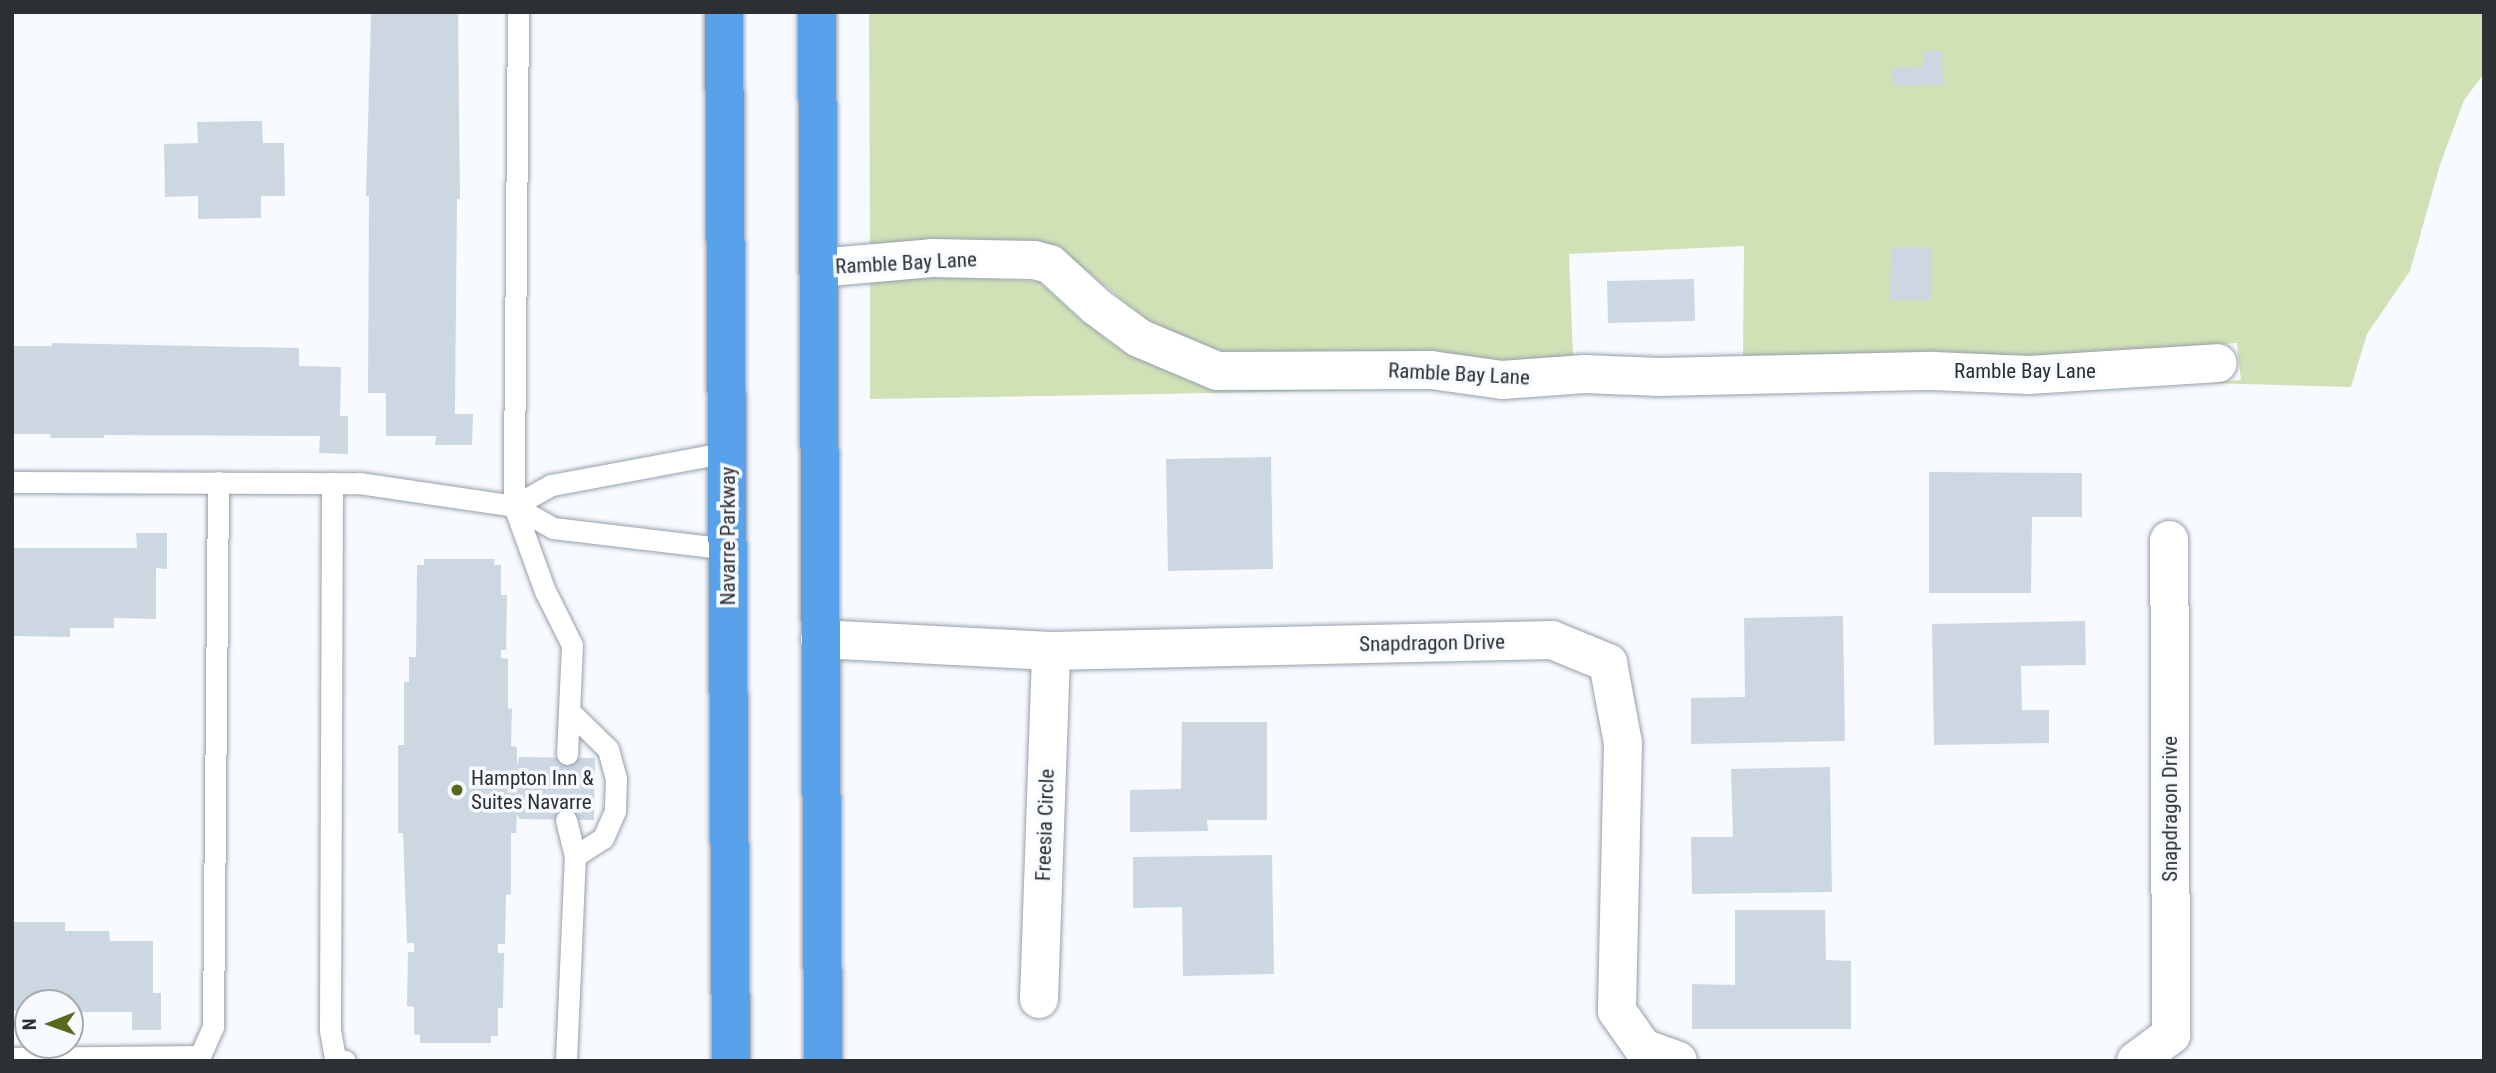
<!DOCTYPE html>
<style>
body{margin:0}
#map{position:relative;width:2496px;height:1073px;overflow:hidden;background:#f7faff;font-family:"Roboto Condensed",sans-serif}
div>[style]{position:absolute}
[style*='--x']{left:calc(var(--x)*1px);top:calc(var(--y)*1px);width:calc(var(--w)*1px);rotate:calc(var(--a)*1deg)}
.green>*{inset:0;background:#d1e1b6}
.building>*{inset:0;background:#cdd7e2}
.roads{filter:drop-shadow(0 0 2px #969fa9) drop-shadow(0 0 2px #969fa9)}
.lane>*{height:21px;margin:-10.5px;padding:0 10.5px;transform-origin:10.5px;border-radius:10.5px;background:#fff}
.street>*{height:38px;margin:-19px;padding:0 19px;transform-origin:19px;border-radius:19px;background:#fff}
.highway>*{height:38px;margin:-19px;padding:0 19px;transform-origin:19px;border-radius:19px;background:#58a2ec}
.dots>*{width:19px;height:19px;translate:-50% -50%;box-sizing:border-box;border:4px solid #f7faff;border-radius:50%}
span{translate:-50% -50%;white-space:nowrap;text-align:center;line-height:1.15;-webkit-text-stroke:7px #f7faff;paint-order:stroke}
.street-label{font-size:21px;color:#2c3034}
.poi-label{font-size:21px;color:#2c3034}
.left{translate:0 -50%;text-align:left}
.frame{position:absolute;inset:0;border:14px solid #2c3034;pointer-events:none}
.north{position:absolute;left:14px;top:989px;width:70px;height:70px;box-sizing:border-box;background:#f7faff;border:2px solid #a6a9ae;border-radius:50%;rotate:269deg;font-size:19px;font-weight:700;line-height:28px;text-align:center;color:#2c3034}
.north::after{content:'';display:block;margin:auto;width:24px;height:32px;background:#546b1b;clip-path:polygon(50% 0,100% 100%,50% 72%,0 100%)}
</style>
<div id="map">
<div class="green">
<i style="clip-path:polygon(869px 12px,2484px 12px,2484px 74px,2464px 100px,2440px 165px,2410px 271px,2367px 334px,2351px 387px,2205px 383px,2241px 380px,2237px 343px,2029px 356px,1932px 352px,1743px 356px,1744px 246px,1569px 254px,1573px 356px,1503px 362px,1222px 352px,1151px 323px,1057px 247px,870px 245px)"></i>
<i style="clip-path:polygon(933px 277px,1038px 281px,1081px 320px,1125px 353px,1207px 388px,1437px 389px,870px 399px,870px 283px)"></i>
</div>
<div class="building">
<i style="clip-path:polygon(371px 12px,458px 12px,460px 199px,457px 199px,455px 414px,473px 414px,472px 445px,435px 445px,436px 436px,386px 436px,386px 393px,368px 393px,369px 197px,366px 196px)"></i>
<i style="clip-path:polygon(1923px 51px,1942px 51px,1943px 85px,1893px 86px,1892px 68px,1924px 67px)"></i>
<i style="clip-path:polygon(262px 121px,263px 143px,284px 143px,285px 196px,261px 196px,261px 218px,198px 219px,198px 196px,165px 197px,164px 144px,198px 143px,197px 122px)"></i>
<i style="clip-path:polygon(1891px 247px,1932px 247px,1931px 300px,1890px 300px)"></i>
<i style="clip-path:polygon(1694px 279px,1695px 321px,1608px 323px,1607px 281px)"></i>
<i style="clip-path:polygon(52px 343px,299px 348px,299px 366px,341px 367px,340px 416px,348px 416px,348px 454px,319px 453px,320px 436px,104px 435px,104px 438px,50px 438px,51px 434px,12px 434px,12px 346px,52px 346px)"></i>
<i style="clip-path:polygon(1271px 457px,1273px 569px,1168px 571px,1166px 459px)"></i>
<i style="clip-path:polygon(1929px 472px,2082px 473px,2082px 517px,2032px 517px,2031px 593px,1929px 593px)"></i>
<i style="clip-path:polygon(136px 533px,167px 533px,167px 569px,156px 568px,156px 619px,114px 618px,114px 628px,70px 628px,70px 637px,12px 636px,12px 548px,137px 548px)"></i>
<i style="clip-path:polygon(424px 559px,495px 559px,494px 565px,501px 565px,501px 595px,507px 595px,506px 650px,501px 650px,501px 658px,508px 659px,508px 709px,512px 708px,511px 746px,517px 747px,517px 766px,519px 757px,595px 758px,594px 820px,519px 819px,517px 814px,516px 833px,511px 833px,511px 894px,506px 895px,505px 944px,498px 944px,498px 953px,504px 953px,503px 1008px,498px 1008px,498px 1036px,491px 1036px,491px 1043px,420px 1043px,420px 1035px,414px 1034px,414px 1007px,407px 1006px,408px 952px,414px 952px,414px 943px,407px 943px,403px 833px,398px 833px,398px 745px,404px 745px,404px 682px,409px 682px,409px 657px,416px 657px,417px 565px,424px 565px)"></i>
<i style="clip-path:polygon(1843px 616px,1845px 741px,1691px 744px,1691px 698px,1745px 697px,1744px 618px)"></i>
<i style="clip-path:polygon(2085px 621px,2086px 665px,2021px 666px,2022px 710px,2049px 710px,2049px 743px,1934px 745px,1932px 624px)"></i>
<i style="clip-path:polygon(1182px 722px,1267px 722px,1267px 820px,1207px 820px,1208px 831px,1130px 832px,1130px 790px,1181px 789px)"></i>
<i style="clip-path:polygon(1830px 767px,1832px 892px,1692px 894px,1691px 837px,1733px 837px,1731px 769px)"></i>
<i style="clip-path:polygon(1272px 855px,1274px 974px,1183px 976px,1182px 907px,1133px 908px,1133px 857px)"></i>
<i style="clip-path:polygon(1735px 910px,1825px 910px,1826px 960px,1851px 961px,1851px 1029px,1692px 1029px,1692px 984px,1735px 985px)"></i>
<i style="clip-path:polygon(12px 922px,65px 922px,65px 931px,109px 931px,110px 941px,153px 941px,153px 993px,161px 993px,161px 1030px,132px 1030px,132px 1012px,70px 1012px,70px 1003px,28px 1003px,28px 1011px,12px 1011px)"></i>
</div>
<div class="roads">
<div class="lane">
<i style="--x:518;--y:12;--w:494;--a:90.5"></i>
<i style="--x:514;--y:506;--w:90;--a:70"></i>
<i style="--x:545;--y:591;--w:60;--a:63.4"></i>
<i style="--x:572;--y:645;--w:109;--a:92.6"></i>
<i style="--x:728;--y:452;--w:180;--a:169.4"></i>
<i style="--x:551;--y:485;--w:43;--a:150.4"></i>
<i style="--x:514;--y:506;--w:45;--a:29.4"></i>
<i style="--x:553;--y:528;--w:176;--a:6.8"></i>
<i style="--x:12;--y:482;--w:347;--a:0.2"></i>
<i style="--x:359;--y:483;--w:157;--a:8.4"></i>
<i style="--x:332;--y:483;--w:547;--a:90.21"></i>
<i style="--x:330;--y:1030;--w:29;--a:80"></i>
<i style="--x:335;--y:1059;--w:10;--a:11"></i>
<i style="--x:569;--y:711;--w:54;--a:44.3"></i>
<i style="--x:608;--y:749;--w:31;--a:75"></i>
<i style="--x:616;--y:779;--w:32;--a:92"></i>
<i style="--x:615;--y:811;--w:30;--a:114"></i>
<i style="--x:603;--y:838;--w:33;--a:147"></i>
<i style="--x:12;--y:1058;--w:188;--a:-0.6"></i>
<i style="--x:200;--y:1056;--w:32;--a:-66"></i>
<i style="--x:213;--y:1027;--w:545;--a:-89.47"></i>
<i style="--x:566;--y:1061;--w:205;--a:-87.5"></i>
<i style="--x:575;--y:856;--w:37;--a:-104"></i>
</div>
<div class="street">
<i style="--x:818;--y:268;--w:114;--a:-5"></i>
<i style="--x:932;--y:258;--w:102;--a:1.1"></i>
<i style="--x:1034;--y:260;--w:16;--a:14"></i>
<i style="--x:1050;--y:264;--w:64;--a:42.5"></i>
<i style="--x:1097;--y:307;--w:52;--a:36.4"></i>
<i style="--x:1139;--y:338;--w:85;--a:22.9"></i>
<i style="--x:1217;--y:371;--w:214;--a:-0.3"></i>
<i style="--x:1431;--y:370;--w:72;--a:8"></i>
<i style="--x:1502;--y:380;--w:83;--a:-4.1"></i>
<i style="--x:1585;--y:374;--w:74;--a:2.3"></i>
<i style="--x:1659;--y:377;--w:274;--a:-1.3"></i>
<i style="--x:1933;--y:371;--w:96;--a:2.4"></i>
<i style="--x:2029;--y:375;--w:189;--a:-3.6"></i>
<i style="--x:820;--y:639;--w:231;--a:3"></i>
<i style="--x:1051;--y:651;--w:501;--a:-1.26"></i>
<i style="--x:1552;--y:640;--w:61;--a:22.3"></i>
<i style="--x:1608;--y:663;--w:81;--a:79.4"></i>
<i style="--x:1623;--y:743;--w:268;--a:91.3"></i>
<i style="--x:1617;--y:1011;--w:45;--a:54.9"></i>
<i style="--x:1643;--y:1048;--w:37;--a:20"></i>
<i style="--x:1039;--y:999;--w:348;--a:-88"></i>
<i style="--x:2136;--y:1061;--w:44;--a:-36.6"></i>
<i style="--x:2171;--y:1035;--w:495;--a:-90.2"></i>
</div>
<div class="highway">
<i style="--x:724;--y:12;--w:1049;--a:89.62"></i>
<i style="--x:817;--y:12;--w:1049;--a:89.67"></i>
</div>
</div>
<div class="dots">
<i style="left:457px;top:790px;background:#546b1b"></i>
</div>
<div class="street-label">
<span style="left:906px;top:263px;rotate:-3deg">Ramble Bay Lane</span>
<span style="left:2025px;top:371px">Ramble Bay Lane</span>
<span style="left:1459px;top:374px;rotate:3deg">Ramble Bay Lane</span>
<span style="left:728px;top:536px;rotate:-90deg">Navarre Parkway</span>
<span style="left:1432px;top:643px;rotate:-1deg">Snapdragon Drive</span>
<span style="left:2170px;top:809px;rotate:-90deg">Snapdragon Drive</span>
<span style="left:1045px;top:825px;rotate:-88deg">Freesia Circle</span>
</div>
<div class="poi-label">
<span class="left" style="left:471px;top:790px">Hampton Inn &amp;<br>Suites Navarre</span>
</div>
<div class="frame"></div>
<div class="north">N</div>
</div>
